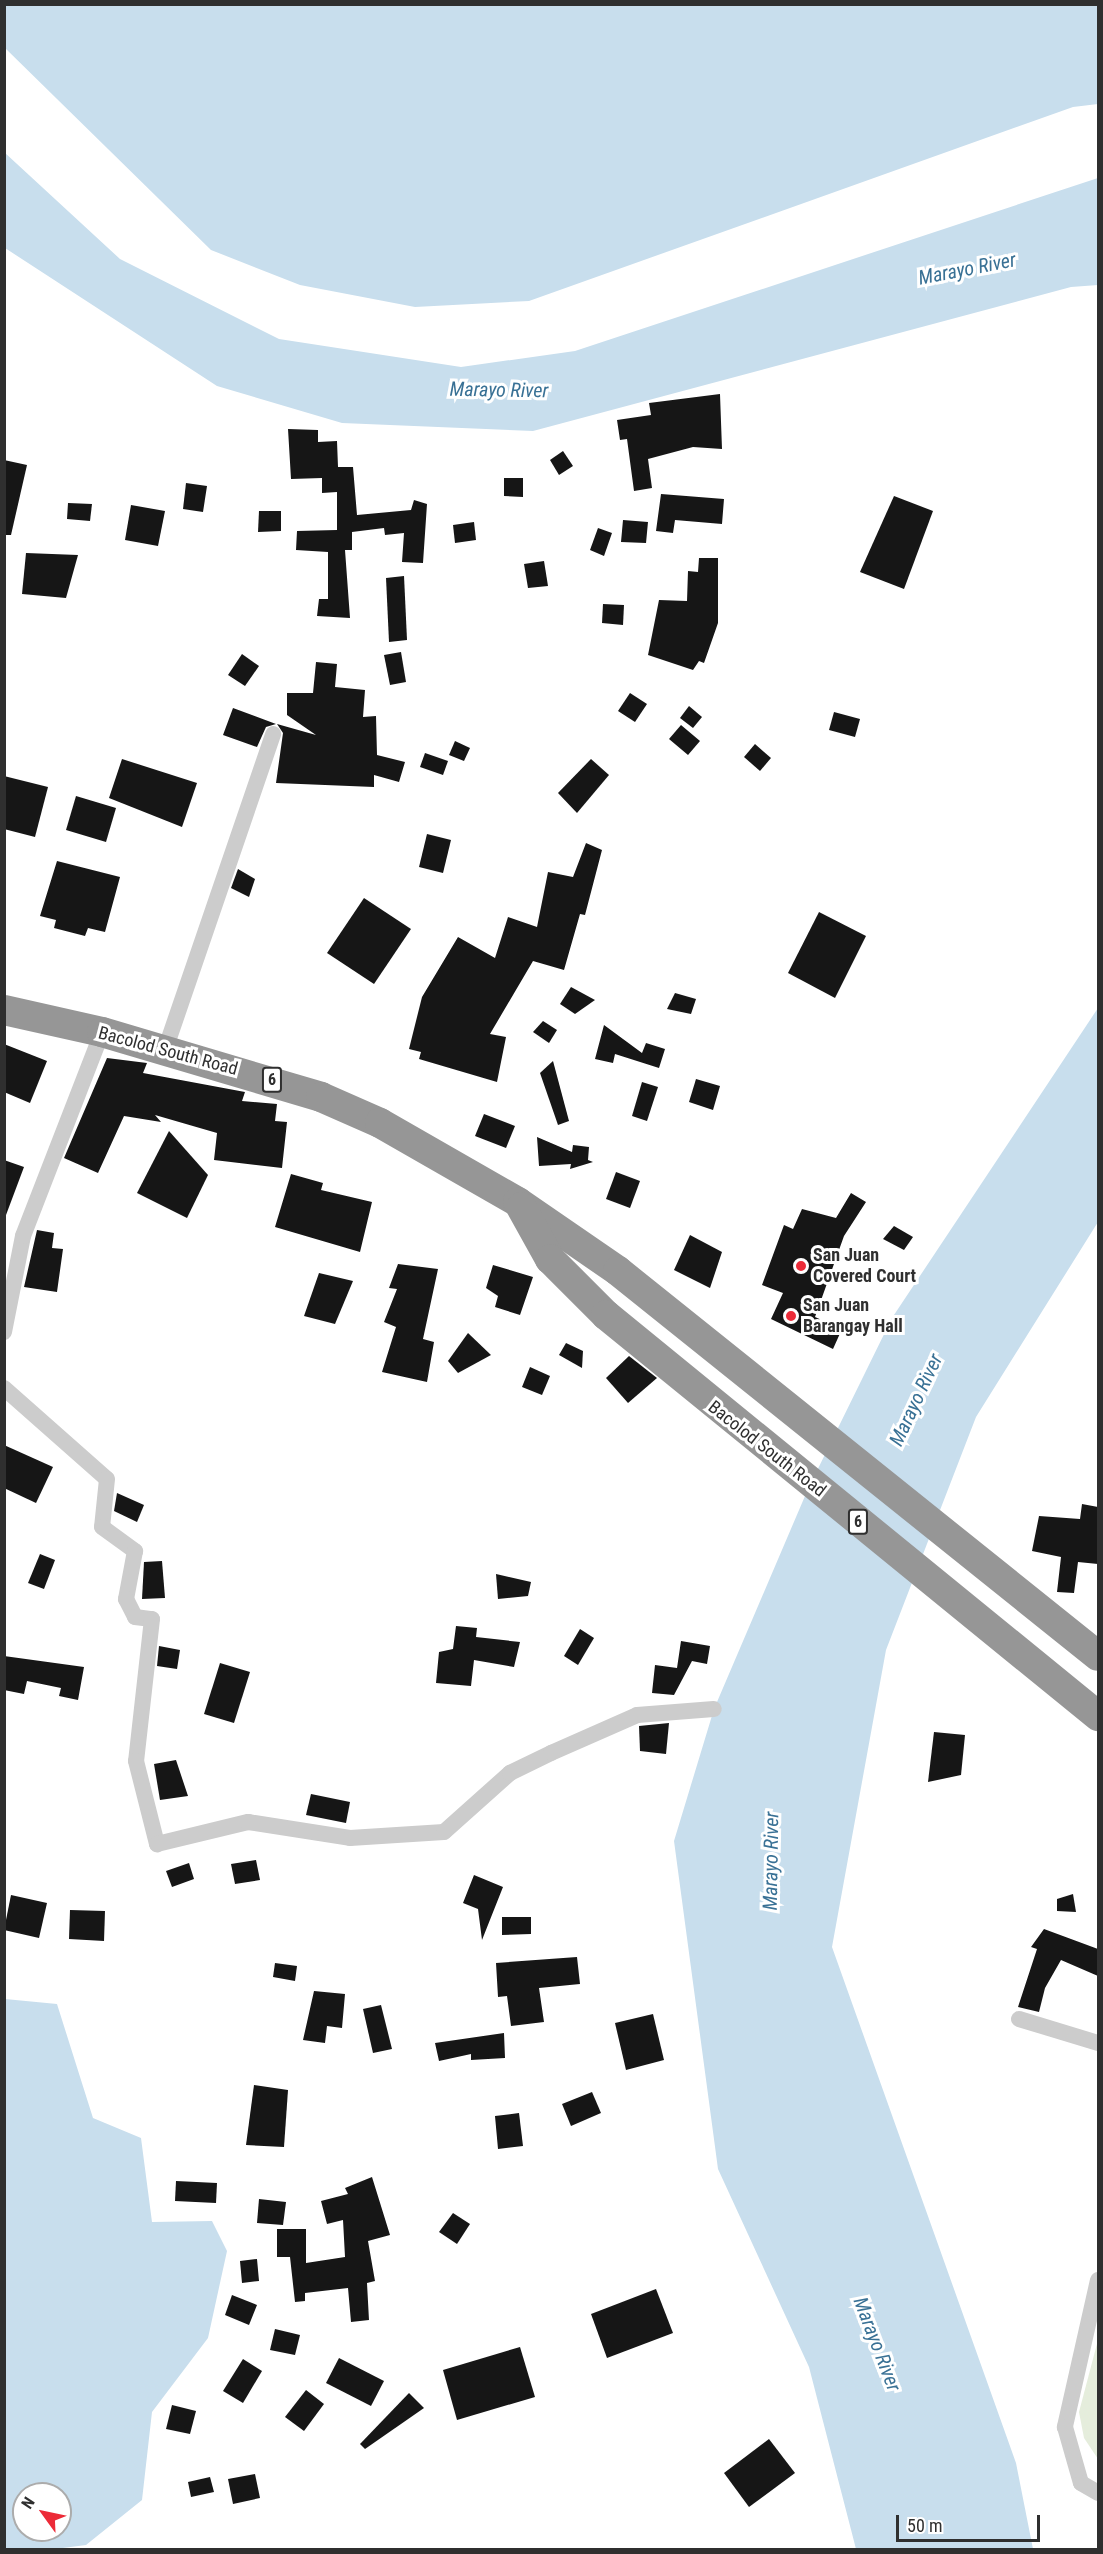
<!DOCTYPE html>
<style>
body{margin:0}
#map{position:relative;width:1103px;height:2554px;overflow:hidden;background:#fff;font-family:"Roboto Condensed",sans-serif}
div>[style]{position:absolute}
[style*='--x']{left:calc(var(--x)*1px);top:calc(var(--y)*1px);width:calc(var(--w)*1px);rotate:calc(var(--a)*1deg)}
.green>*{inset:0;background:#e5eddc}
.water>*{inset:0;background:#c8deed}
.building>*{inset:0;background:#161616}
.street>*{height:16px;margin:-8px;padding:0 8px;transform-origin:8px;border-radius:8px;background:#ccc}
.highway>*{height:30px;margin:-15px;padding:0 15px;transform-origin:15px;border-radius:15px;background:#969696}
.dots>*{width:16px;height:16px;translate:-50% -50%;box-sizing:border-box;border:3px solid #fff;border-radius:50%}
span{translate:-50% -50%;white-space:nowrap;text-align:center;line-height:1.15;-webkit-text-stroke:6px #fff;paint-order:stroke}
.shield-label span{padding:2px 4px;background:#fff;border:2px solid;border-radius:4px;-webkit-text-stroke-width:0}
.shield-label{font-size:16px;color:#2f2f2f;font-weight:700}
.street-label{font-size:18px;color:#2f2f2f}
.poi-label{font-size:18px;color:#2f2f2f;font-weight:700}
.left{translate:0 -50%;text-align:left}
.water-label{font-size:20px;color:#397195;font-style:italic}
.frame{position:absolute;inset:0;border:6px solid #2f2f2f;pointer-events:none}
.north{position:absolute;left:12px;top:2482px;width:60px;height:60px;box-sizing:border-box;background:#fff;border:2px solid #acacac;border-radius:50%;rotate:303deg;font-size:16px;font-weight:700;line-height:24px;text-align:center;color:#2f2f2f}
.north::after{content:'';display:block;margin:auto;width:21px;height:27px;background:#ec2b38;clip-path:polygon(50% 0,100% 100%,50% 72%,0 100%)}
.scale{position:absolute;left:896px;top:2515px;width:144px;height:27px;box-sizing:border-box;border:3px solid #2f2f2f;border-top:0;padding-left:8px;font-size:18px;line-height:21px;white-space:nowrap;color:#2f2f2f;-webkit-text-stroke:4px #fff;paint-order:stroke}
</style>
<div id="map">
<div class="green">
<i style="clip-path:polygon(1098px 2340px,1098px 2459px,1084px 2438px,1079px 2412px)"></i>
</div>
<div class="water">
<i style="clip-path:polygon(4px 5px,1098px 5px,1098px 104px,1073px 107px,529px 301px,415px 307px,300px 285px,211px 250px,5px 48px)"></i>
<i style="clip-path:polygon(4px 152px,120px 259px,279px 339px,461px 367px,575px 351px,1098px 178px,1098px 285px,1071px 287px,533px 431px,342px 423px,217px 386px,5px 248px)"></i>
<i style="clip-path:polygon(1098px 1008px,1098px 1222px,976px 1417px,886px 1650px,832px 1947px,1016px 2463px,1033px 2549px,856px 2549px,809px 2367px,718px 2169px,674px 1841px,714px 1709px,808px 1489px,892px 1318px)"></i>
<i style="clip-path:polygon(evenodd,5px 1999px,57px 2004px,93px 2118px,141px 2138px,152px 2222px,212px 2221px,227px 2251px,208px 2338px,152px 2412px,142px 2500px,86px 2545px,55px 2549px,5px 2549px,5px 1999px,24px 2494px,60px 2494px,60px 2530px,24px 2530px,24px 2494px)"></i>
</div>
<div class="building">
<i style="clip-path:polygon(720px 394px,722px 449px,693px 447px,648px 459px,652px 488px,634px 491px,627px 439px,620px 440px,617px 420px,651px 415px,649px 403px)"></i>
<i style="clip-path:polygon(288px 429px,318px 430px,318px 442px,337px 441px,338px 467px,353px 467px,357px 515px,411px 510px,414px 500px,427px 504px,423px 563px,402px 562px,404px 533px,385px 535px,384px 528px,352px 532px,352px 550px,345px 550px,350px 618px,317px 616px,319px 599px,328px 599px,328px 552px,296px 550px,297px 531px,337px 530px,337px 492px,322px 493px,322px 478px,291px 479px)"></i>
<i style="clip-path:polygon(563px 451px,573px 466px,559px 475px,550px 460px)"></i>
<i style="clip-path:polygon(4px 460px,27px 465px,11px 535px,4px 535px)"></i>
<i style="clip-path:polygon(504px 478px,523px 478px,523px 497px,504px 496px)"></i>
<i style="clip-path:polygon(186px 483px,207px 486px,203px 512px,183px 509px)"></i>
<i style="clip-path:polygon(661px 494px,724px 499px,722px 524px,675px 520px,673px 533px,656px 531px)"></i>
<i style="clip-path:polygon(894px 496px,933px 511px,904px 589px,860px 572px)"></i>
<i style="clip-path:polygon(68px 503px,92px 504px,90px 521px,67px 519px)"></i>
<i style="clip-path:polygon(131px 505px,165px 511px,158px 546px,125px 540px)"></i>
<i style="clip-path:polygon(259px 511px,281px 511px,281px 531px,258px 532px)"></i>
<i style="clip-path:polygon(623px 520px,648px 522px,646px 543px,621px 542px)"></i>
<i style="clip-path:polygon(474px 522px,476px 540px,455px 543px,453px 525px)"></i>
<i style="clip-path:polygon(598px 528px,612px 533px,604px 556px,590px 550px)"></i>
<i style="clip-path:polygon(26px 553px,78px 555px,66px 598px,22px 594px)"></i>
<i style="clip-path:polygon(699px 558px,718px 558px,718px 623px,704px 663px,699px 661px,693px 670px,648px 655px,659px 600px,687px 601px,688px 571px,698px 572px)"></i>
<i style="clip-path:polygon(544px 561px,548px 586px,528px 588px,524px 564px)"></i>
<i style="clip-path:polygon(404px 576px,407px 640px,389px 642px,386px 578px)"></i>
<i style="clip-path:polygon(603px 604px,624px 605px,623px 625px,602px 623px)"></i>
<i style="clip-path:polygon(401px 652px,406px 682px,390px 685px,384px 655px)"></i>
<i style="clip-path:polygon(242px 654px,259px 666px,245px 686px,228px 675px)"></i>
<i style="clip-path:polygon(316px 662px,337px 664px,335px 687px,365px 690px,363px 717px,376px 716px,377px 755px,405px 762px,399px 782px,374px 775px,374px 787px,276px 783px,283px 733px,277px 724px,316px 735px,287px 715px,287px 693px,313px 693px)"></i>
<i style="clip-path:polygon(630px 693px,647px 704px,635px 722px,618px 711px)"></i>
<i style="clip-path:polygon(689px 706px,702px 717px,693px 728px,680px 718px)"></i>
<i style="clip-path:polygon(233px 708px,276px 724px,266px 727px,257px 747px,223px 735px)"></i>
<i style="clip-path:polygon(834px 712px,860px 719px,855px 737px,829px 730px)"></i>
<i style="clip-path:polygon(681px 725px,700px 741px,688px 755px,669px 739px)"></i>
<i style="clip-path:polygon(455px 741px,470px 748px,464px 761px,449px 755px)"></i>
<i style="clip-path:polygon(755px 744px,771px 758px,760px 771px,744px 757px)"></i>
<i style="clip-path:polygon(425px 753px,448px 761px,443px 775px,420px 767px)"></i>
<i style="clip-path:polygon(122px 759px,197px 783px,182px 827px,109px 798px)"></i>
<i style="clip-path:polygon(591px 759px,609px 775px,577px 813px,558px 793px)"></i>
<i style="clip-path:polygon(4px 776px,48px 787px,35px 837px,4px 829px)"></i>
<i style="clip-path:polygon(76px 796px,116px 808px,106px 842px,66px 830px)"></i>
<i style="clip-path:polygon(427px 834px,451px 840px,443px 873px,419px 867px)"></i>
<i style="clip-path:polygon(586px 843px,602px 850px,585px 915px,580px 914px,564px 970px,533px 961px,490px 1034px,506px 1037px,497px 1082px,419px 1059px,421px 1052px,409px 1049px,422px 997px,458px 937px,495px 958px,508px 917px,537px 927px,548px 872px,573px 877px)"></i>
<i style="clip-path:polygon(57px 861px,120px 877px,105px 932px,88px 928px,85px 936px,54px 928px,56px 920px,40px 916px)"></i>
<i style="clip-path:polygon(238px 869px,255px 879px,249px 897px,231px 888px)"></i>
<i style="clip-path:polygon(364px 898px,411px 929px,374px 984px,327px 953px)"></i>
<i style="clip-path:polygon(819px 912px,866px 936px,835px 998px,788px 973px)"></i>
<i style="clip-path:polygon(571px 987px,595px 1000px,575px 1014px,560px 1004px)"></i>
<i style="clip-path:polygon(675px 993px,696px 999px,691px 1014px,667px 1009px)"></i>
<i style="clip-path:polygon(543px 1021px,557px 1030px,549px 1043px,533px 1032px)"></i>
<i style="clip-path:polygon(604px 1025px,642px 1053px,646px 1043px,665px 1049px,659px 1068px,615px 1054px,613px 1063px,595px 1059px)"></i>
<i style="clip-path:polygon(4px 1044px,47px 1061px,30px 1103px,4px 1092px)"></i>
<i style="clip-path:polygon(107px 1058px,147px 1063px,143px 1073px,245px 1092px,242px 1101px,277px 1104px,275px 1121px,287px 1122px,282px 1168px,214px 1160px,217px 1133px,155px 1115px,161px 1122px,124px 1116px,98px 1173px,64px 1158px)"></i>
<i style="clip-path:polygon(553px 1061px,569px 1121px,558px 1125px,540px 1073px)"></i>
<i style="clip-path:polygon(696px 1079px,720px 1086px,713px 1110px,689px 1102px)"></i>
<i style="clip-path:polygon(642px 1082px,658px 1087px,647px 1121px,632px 1116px)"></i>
<i style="clip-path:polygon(484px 1114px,515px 1126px,506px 1148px,475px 1136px)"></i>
<i style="clip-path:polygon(169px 1131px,208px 1175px,187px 1218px,137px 1193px)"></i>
<i style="clip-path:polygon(537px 1137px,572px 1152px,573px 1145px,589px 1147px,588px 1160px,593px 1162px,570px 1169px,571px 1164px,539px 1166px)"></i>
<i style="clip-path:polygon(4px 1160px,24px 1167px,6px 1215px,4px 1214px)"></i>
<i style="clip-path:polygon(616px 1172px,640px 1181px,630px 1208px,606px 1199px)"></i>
<i style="clip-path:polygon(291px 1174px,323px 1183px,321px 1190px,372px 1202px,360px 1252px,275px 1227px)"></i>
<i style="clip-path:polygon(851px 1193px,866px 1202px,844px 1236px,815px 1317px,842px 1329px,833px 1349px,771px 1319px,783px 1293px,762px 1285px,784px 1225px,793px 1229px,802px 1209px,836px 1218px)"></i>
<i style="clip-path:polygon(894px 1226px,913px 1237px,904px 1250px,883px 1239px)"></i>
<i style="clip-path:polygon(37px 1230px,54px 1233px,52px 1248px,63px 1249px,57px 1292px,24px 1287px)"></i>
<i style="clip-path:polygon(690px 1235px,722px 1252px,710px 1288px,674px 1270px)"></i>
<i style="clip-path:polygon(398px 1264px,438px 1269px,423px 1339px,434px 1342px,427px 1382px,382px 1372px,396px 1327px,384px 1322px,397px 1289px,389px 1288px)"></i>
<i style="clip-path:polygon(493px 1265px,533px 1277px,520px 1315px,495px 1307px,498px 1296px,486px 1288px)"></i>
<i style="clip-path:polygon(319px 1273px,353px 1281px,335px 1324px,304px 1316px)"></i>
<i style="clip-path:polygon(468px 1333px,491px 1355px,458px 1373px,448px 1361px)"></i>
<i style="clip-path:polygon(566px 1343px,583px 1351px,582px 1368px,559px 1355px)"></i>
<i style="clip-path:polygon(629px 1356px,657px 1378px,628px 1403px,606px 1378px)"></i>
<i style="clip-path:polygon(530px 1367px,550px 1376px,542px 1395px,522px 1387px)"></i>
<i style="clip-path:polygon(4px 1445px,53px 1467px,36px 1503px,4px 1488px)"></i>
<i style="clip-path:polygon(117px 1493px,144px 1505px,137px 1522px,114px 1511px)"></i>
<i style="clip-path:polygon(1082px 1504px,1098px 1507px,1098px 1564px,1078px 1562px,1074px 1593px,1057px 1592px,1061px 1557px,1032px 1551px,1039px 1516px,1080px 1519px)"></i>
<i style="clip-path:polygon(40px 1554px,55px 1560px,44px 1589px,28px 1583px)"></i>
<i style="clip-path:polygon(162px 1561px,165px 1598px,142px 1599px,144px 1562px)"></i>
<i style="clip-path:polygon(496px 1574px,531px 1582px,528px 1596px,498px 1599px)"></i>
<i style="clip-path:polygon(456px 1626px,477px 1628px,476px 1637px,520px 1642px,514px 1667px,474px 1660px,471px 1686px,436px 1683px,439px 1652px,453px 1649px)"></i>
<i style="clip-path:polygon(580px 1629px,594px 1638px,578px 1665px,564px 1656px)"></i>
<i style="clip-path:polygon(681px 1641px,710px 1646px,707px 1664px,692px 1661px,674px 1695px,652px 1693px,655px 1665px,677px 1668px)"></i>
<i style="clip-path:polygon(159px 1646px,180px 1650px,177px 1669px,157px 1666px)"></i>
<i style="clip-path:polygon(4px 1656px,84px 1667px,78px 1700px,59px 1696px,61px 1688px,27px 1681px,24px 1694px,4px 1690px)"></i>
<i style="clip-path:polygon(220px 1663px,250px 1672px,234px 1723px,204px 1714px)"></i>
<i style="clip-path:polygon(669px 1723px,666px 1754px,640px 1751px,639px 1726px)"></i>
<i style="clip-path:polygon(934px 1732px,965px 1735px,961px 1775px,928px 1782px)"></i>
<i style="clip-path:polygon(176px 1760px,188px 1796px,160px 1800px,154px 1764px)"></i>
<i style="clip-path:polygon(311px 1794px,350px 1802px,346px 1823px,306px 1815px)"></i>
<i style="clip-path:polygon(256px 1860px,260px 1880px,235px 1884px,231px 1864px)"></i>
<i style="clip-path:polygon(189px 1863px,194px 1879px,172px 1887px,166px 1871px)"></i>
<i style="clip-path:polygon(474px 1875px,503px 1887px,482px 1940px,478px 1909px,463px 1903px)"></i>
<i style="clip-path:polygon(1073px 1894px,1076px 1912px,1057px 1911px,1057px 1899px)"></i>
<i style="clip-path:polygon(11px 1895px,47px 1903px,39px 1938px,4px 1930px)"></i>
<i style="clip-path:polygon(70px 1910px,105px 1911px,104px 1941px,69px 1939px)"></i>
<i style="clip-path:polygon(502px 1917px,531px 1917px,531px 1934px,502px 1935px)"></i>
<i style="clip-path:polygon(1044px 1929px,1098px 1949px,1098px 1976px,1061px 1960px,1045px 1988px,1039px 2012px,1018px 2007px,1037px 1949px,1031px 1947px)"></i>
<i style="clip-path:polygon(577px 1957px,580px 1984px,539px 1988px,544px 2022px,511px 2026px,507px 1996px,498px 1997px,496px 1963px)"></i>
<i style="clip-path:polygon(275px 1963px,297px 1966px,295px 1981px,273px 1977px)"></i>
<i style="clip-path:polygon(314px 1991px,345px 1994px,342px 2028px,327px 2026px,325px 2043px,303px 2040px)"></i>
<i style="clip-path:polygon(381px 2005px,392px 2049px,373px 2053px,363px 2009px)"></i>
<i style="clip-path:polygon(653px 2014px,664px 2060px,626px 2070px,615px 2023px)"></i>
<i style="clip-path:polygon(504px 2033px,505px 2058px,471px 2060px,471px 2054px,439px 2061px,435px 2043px)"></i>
<i style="clip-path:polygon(254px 2085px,288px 2090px,284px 2147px,246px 2145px)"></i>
<i style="clip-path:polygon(592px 2092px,601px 2113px,571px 2126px,562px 2104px)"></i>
<i style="clip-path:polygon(519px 2113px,523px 2146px,498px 2149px,495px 2116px)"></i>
<i style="clip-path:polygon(372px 2177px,390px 2235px,368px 2241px,375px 2281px,367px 2283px,369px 2320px,351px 2322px,348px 2288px,305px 2293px,305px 2301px,295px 2302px,290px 2257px,277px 2257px,277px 2229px,306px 2229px,306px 2263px,345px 2257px,343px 2220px,327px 2224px,321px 2201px,348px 2194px,345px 2188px)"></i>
<i style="clip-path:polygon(176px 2181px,217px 2183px,216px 2203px,175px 2201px)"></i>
<i style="clip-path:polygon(259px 2199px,286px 2202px,283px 2225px,257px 2223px)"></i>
<i style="clip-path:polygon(453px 2213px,470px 2224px,457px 2244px,439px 2232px)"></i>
<i style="clip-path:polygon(257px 2259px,259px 2281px,242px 2283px,240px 2261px)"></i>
<i style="clip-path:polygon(656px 2289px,673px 2333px,607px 2358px,591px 2314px)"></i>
<i style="clip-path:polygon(232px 2295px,257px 2305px,249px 2325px,225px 2315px)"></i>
<i style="clip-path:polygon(275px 2329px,300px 2335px,295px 2355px,270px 2350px)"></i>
<i style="clip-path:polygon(520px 2347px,535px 2397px,457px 2420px,443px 2370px)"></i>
<i style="clip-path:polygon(339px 2358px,384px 2381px,371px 2406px,326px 2383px)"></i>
<i style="clip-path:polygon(243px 2359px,262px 2371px,243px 2403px,223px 2391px)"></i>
<i style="clip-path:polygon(306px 2390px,324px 2404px,304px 2431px,285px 2417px)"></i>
<i style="clip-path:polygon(409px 2393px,424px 2408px,365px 2449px,360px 2444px)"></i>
<i style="clip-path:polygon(172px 2405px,196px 2411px,190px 2434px,166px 2429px)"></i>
<i style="clip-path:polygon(769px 2439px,795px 2473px,749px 2507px,724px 2473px)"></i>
<i style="clip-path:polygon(255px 2474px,260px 2498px,233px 2504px,228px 2479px)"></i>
<i style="clip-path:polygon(210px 2477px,214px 2492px,191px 2497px,188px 2482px)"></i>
</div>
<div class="street">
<i style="--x:165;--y:1050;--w:334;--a:-71.1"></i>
<i style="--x:4;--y:1332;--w:98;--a:-78.8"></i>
<i style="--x:23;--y:1236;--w:219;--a:-68.8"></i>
<i style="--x:4;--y:1388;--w:137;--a:41.5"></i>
<i style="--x:107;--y:1479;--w:48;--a:95.9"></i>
<i style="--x:102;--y:1527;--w:41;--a:36"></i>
<i style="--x:135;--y:1551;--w:49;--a:100.6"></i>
<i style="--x:126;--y:1599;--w:20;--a:63"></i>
<i style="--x:135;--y:1617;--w:17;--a:7"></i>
<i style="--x:152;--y:1619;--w:143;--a:96.4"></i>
<i style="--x:136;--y:1761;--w:86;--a:75.8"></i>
<i style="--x:157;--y:1844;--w:94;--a:-13.6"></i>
<i style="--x:248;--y:1822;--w:103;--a:8.9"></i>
<i style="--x:350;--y:1838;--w:94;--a:-3.7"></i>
<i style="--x:444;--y:1832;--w:89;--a:-41.8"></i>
<i style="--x:510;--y:1773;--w:46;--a:-26"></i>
<i style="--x:551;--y:1753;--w:94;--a:-23.8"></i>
<i style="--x:637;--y:1715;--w:77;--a:-4.5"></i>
<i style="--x:1019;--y:2019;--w:83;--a:16.9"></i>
<i style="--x:1098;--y:2280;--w:151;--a:102.7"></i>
<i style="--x:1065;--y:2427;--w:58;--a:74.1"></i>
<i style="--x:1081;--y:2483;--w:20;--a:30"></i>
</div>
<div class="highway">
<i style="--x:4;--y:1010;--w:100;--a:12.7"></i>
<i style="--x:102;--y:1032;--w:228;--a:16.5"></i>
<i style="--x:321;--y:1097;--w:64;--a:23.8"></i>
<i style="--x:380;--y:1123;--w:159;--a:29.8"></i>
<i style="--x:518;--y:1202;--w:121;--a:34.6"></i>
<i style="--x:618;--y:1271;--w:615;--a:38.73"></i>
<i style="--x:521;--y:1207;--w:60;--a:60.9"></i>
<i style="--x:550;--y:1259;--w:79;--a:45"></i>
<i style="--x:606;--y:1315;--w:635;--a:39.18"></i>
</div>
<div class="dots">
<i style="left:801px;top:1266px;background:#ec2b38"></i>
<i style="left:791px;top:1316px;background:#ec2b38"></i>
</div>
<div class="shield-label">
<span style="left:272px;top:1080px">6</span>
<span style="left:858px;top:1522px">6</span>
</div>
<div class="street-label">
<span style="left:168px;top:1051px;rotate:15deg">Bacolod South Road</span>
<span style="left:767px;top:1449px;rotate:38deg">Bacolod South Road</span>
</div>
<div class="poi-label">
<span class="left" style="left:813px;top:1266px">San Juan<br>Covered Court</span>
<span class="left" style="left:803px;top:1316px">San Juan<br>Barangay Hall</span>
</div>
<div class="water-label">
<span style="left:967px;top:269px;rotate:-11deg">Marayo River</span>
<span style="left:499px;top:390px;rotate:1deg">Marayo River</span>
<span style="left:916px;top:1400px;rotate:-65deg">Marayo River</span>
<span style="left:771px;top:1861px;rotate:-89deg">Marayo River</span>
<span style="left:877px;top:2344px;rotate:69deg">Marayo River</span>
</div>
<div class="frame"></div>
<div class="north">N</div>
<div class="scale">50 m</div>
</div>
